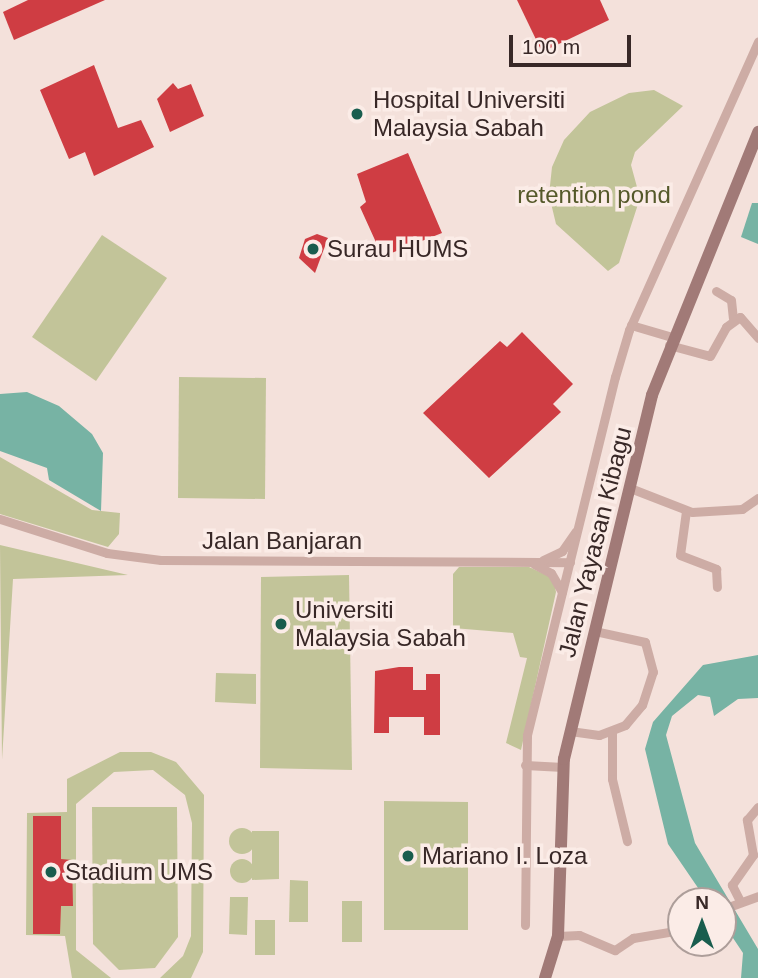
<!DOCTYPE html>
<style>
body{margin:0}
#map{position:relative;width:758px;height:978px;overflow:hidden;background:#f4e1db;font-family:Arial,sans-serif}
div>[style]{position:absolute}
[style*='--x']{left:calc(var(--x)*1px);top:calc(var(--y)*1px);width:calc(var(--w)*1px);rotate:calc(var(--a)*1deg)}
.green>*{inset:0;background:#c2c499}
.round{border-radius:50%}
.water>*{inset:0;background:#77b3a4}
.building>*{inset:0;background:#cf3d43}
.street>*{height:9px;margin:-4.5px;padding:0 4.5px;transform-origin:4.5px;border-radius:4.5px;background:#cdaca5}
.secondary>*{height:12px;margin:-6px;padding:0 6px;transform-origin:6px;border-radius:6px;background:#a17a77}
.dots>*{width:19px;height:19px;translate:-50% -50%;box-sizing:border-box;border:4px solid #fbece7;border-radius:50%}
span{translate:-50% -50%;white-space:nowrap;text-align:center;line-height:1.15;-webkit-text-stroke:7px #fbece7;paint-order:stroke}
.poi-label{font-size:24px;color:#382827}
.left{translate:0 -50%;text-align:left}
.park-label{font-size:24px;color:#545829}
.street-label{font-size:24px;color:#382827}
.north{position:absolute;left:667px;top:887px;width:70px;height:70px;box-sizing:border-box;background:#fbece7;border:2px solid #ad9e9a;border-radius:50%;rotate:0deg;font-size:19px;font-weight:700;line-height:28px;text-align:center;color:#382827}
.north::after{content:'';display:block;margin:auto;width:24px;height:32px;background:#195d4e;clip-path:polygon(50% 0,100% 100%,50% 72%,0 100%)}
.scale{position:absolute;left:509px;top:35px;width:122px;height:32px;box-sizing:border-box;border:4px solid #382827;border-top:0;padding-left:9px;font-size:21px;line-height:24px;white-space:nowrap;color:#382827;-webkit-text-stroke:5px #fbece7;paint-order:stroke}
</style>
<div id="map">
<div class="green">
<i style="clip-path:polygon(654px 90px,683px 106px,635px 152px,631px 165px,640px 198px,619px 263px,608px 271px,556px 224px,549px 195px,552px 167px,564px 140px,590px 112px,629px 93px)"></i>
<i style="clip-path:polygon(102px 235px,167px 278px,96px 381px,32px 337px)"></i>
<i style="clip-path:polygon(179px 377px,266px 378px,265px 499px,178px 498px)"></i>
<i style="clip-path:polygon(0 457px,92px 510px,120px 513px,119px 534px,108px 547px,0 514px)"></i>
<i style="clip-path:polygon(0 545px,128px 575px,13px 579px,2px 760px)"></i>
<i style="clip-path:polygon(459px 567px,529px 567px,553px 578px,556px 592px,521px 750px,506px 743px,527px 658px,520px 657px,513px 633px,453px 628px,453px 574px)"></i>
<i style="clip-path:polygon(349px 575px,352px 770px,260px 768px,261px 577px)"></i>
<i style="clip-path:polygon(216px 673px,256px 674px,256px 704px,215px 702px)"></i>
<i style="clip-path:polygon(120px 752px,151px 752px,176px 762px,204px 795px,203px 952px,191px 978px,160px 978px,183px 956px,191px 936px,192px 823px,185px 795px,153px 770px,114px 772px,76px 804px,76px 950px,111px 978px,72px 978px,65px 936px,26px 935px,27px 813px,67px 812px,67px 779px)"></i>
<i style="clip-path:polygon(384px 801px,468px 802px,468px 930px,384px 930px)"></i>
<i style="clip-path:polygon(92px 807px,177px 807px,178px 937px,155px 968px,119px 970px,93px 944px)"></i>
<i class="round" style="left:229px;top:828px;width:26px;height:26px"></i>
<i style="clip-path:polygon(252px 831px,279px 831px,279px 879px,252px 880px)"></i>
<i class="round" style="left:230px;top:859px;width:24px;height:24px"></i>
<i style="clip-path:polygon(290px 880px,308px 881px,308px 922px,289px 922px)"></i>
<i style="clip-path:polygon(230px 897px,248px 897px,247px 935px,229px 934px)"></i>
<i style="clip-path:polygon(342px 901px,362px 901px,362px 942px,342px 942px)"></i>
<i style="clip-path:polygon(255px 920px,275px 920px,275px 955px,255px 955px)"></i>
</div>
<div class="water">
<i style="clip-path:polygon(752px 203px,758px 203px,758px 244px,741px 237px)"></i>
<i style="clip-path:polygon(27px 392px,59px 406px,92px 434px,103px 453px,101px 511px,49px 480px,47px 468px,0 451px,0 394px)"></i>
<i style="clip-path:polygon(758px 655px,758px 698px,738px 699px,714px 716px,710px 697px,698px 695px,672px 716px,666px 735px,695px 843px,758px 949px,758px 978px,741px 978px,743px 953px,723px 923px,723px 901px,707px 901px,668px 844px,645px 749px,653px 722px,703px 665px)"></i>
</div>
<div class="building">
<i style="clip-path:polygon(28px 0,105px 0,14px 40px,3px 12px)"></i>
<i style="clip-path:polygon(517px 0,600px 0,609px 20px,542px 52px)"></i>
<i style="clip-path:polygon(94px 65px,118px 128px,141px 120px,154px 147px,94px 176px,85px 152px,69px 159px,40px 90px)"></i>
<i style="clip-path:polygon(173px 83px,178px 89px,191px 84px,204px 116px,170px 132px,157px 99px)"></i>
<i style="clip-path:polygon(408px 153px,442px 233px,389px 254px,385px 246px,379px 249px,360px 207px,366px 202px,357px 174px)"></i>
<i style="clip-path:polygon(317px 234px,328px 238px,315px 273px,299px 258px,305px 239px)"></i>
<i style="clip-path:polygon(522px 332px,573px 384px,553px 404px,561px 412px,489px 478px,423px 413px,500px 341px,507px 347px)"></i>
<i style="clip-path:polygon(399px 667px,413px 667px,413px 690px,426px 690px,426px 674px,440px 674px,440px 735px,424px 735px,424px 717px,389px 717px,389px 733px,374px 733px,375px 671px)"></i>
<i style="clip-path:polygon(33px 816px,61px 816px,61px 859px,72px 860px,73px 906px,61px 906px,60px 934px,33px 934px)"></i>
</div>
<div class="street">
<i style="--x:716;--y:291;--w:17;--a:31"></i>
<i style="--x:731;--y:300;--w:18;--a:84"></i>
<i style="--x:631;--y:325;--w:43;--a:16.3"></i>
<i style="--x:669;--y:345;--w:42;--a:15"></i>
<i style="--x:710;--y:356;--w:33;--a:-61"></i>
<i style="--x:726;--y:327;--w:17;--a:-36"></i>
<i style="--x:740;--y:317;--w:28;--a:49"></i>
<i style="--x:630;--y:488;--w:66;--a:21.2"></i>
<i style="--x:692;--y:512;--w:50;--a:-3.4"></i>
<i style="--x:742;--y:509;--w:19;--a:-35"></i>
<i style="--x:686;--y:511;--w:44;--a:97.8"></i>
<i style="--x:680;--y:555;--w:39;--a:21"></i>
<i style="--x:716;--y:569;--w:18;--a:87"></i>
<i style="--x:0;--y:519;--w:112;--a:17.6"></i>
<i style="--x:107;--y:553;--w:54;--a:7.4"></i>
<i style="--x:161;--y:560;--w:409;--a:0.3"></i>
<i style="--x:543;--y:560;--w:21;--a:-25"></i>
<i style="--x:562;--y:551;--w:24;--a:-55"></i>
<i style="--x:534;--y:564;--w:19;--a:28"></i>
<i style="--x:551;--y:573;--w:22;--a:60"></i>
<i style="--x:570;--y:731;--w:29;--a:8"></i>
<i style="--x:599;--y:735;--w:28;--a:-21"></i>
<i style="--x:625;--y:725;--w:26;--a:-50"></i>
<i style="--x:642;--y:705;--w:35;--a:-72"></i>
<i style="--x:653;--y:672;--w:31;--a:-105"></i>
<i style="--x:645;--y:642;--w:51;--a:-167.6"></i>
<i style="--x:612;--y:732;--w:47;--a:90"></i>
<i style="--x:612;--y:779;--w:64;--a:76.4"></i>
<i style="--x:525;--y:765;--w:38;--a:3"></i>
<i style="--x:739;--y:899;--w:16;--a:-117"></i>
<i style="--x:732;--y:885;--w:37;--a:-55"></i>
<i style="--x:753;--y:855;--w:36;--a:-100"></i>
<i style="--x:747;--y:820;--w:17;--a:-50"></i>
<i style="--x:723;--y:909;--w:37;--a:-20"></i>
<i style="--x:525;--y:925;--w:190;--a:-89.4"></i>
<i style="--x:527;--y:735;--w:369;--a:-76.2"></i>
<i style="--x:615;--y:377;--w:49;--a:-73.4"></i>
<i style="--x:629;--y:330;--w:316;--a:-65.9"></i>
<i style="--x:558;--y:936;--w:21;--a:-3"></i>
<i style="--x:579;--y:935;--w:39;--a:23"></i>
<i style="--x:615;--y:950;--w:22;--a:-34"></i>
<i style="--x:633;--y:938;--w:49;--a:-9.5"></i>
</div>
<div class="secondary">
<i style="--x:545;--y:978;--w:44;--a:-72.8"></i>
<i style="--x:558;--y:936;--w:177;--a:-88.1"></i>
<i style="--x:564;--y:759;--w:374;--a:-76.4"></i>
<i style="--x:652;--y:395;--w:284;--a:-68"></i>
</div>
<div class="dots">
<i style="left:357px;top:114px;background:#195d4e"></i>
<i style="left:313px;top:249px;background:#195d4e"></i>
<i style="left:281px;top:624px;background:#195d4e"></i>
<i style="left:408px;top:856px;background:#195d4e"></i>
<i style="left:51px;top:872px;background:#195d4e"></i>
</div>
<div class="poi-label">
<span class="left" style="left:373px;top:114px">Hospital Universiti<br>Malaysia Sabah</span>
<span class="left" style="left:327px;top:249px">Surau HUMS</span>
<span class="left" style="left:295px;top:624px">Universiti<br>Malaysia Sabah</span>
<span class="left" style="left:422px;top:856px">Mariano I. Loza</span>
<span class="left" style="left:65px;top:872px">Stadium UMS</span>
</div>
<div class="park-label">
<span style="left:594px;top:195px">retention pond</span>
</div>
<div class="street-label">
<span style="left:282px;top:541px">Jalan Banjaran</span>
<span style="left:595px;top:542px;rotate:-76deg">Jalan Yayasan Kibagu</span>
</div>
<div class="north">N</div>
<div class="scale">100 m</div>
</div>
